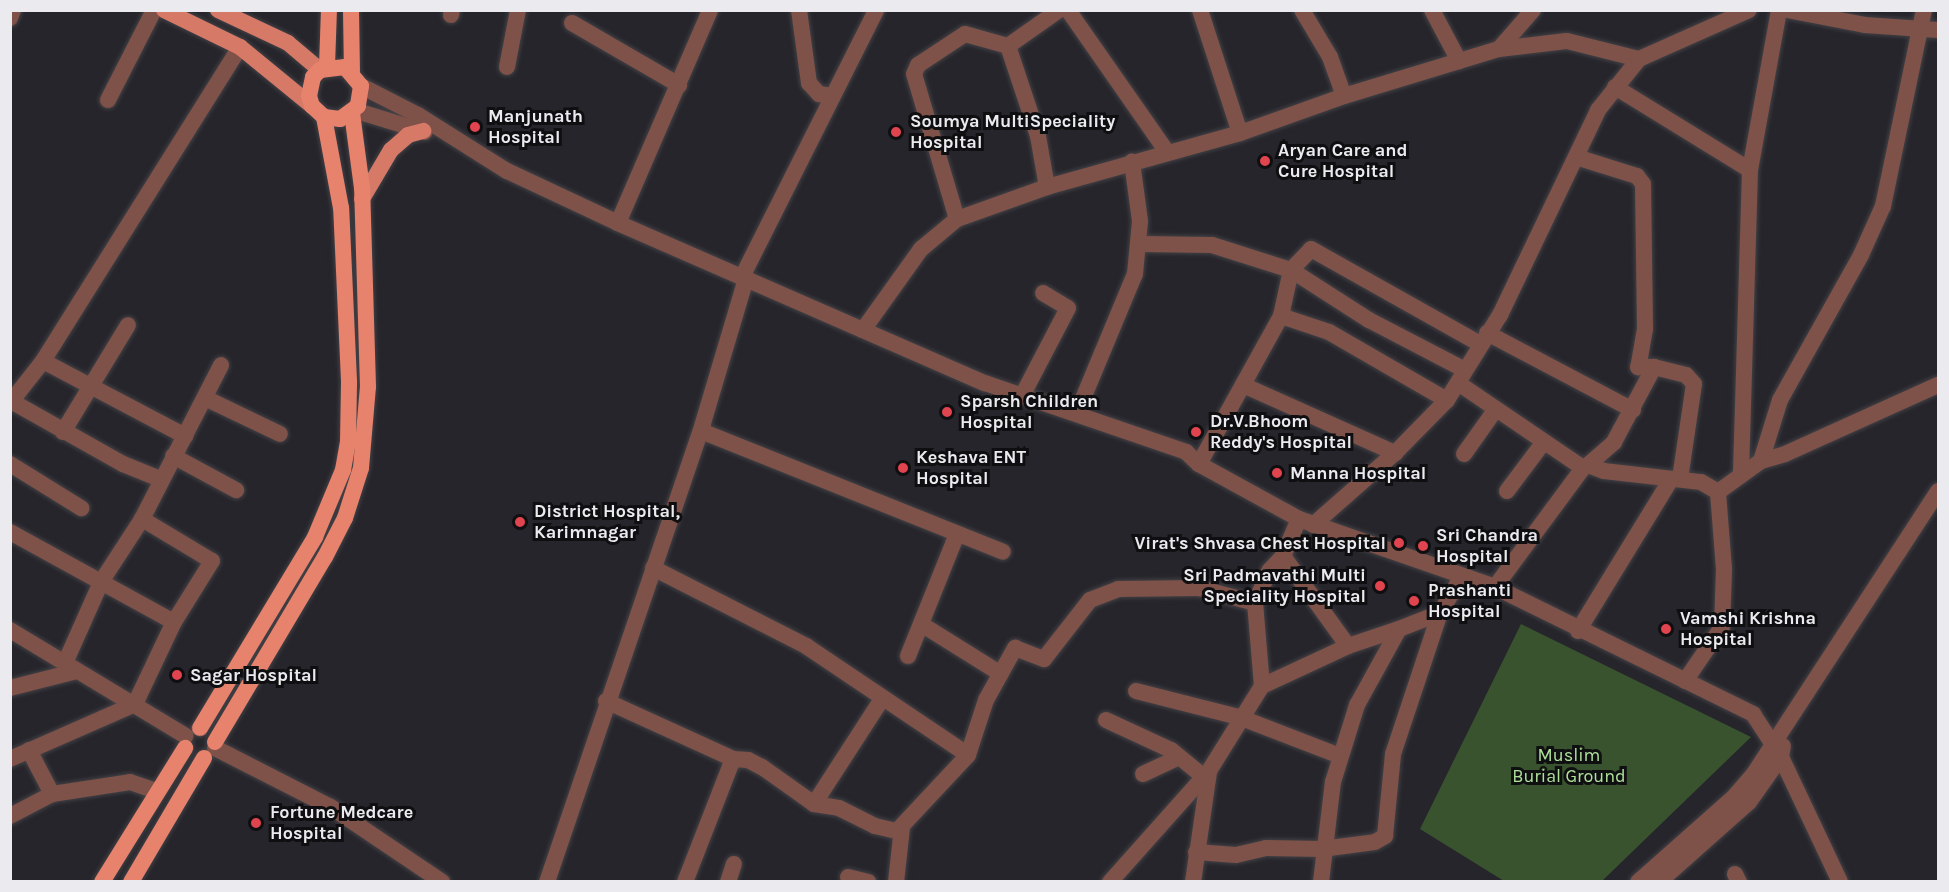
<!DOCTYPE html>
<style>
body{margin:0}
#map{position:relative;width:1949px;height:892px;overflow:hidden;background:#26252b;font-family:Karla,sans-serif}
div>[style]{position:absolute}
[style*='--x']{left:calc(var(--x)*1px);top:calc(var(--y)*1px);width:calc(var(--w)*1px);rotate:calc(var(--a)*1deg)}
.green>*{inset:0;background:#39532f}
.roads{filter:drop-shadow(0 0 2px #424146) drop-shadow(0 0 2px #424146)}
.minor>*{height:16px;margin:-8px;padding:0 8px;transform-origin:8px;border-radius:8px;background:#7e5248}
.tertiary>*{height:16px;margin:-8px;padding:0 8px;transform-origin:8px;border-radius:8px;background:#7e5248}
.primary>*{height:16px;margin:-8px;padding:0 8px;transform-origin:8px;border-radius:8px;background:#d67a67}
.trunk>*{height:16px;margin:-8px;padding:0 8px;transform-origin:8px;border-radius:8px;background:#e7826d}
.dots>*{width:16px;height:16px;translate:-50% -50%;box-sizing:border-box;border:3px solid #0f0f11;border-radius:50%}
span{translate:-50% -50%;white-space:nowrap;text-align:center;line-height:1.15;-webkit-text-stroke:6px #0f0f11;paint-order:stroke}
.poi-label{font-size:18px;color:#ebebef;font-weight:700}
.left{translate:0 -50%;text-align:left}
.right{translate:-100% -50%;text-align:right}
.park-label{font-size:18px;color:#afe29b}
.frame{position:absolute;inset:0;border:12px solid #ebebef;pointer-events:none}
</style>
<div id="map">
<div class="green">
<i style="clip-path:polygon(1521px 624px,1751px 737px,1602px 881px,1504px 881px,1420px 829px)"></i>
</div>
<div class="roads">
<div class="minor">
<i style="--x:799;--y:10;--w:74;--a:82.2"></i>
<i style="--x:809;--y:83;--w:15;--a:48"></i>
<i style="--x:819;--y:94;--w:14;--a:8"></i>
<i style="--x:1068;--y:10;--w:173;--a:55.1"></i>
<i style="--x:1200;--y:10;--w:129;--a:72"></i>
<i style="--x:1302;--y:10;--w:55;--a:59.2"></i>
<i style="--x:1330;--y:57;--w:41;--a:70.3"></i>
<i style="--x:1432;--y:10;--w:58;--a:62.1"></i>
<i style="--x:1787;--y:10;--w:79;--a:10.9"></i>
<i style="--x:1865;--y:25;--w:73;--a:3.9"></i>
<i style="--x:451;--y:15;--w:5;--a:-79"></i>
<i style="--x:10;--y:18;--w:9;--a:-69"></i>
<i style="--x:572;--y:23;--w:124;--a:30.1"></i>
<i style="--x:1499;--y:49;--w:68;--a:-6.7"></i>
<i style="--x:1567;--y:41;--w:74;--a:14"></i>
<i style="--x:507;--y:67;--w:58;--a:-79.1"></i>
<i style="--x:1615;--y:87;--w:158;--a:31.6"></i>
<i style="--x:108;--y:100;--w:101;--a:-62.9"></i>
<i style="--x:1576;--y:157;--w:64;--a:17.3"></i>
<i style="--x:1637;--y:176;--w:10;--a:53"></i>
<i style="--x:1643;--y:184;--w:145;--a:89.2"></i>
<i style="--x:1645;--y:329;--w:39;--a:100"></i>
<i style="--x:1638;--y:367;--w:16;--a:0"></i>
<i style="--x:1654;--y:367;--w:33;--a:14"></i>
<i style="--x:1686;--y:375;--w:12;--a:48"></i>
<i style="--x:1694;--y:384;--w:96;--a:98.4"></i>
<i style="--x:1047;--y:187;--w:52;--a:-100"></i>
<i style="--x:1038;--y:136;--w:95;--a:-108.4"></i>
<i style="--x:1008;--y:46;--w:62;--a:-35.2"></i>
<i style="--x:957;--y:219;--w:151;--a:-106.5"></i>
<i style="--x:914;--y:74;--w:10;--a:-66"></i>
<i style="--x:918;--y:65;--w:56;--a:-33.4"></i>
<i style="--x:965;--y:34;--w:45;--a:15.6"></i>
<i style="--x:618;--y:223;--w:232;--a:-66.6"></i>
<i style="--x:1141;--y:244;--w:71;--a:0.8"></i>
<i style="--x:1212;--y:245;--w:83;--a:17.6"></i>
<i style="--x:1291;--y:270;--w:93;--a:32.7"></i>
<i style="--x:1369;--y:320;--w:108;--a:27.5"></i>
<i style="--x:742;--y:277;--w:299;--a:-63.3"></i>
<i style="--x:1281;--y:316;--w:51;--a:18.4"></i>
<i style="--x:1329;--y:332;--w:136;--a:30"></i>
<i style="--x:863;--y:330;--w:100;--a:-54.4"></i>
<i style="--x:921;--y:249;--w:47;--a:-39.8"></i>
<i style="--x:957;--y:219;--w:96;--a:-19.6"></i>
<i style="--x:1047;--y:187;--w:200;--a:-15.6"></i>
<i style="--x:1240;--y:133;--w:110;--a:-19.6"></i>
<i style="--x:1344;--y:96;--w:162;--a:-16.9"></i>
<i style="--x:1499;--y:49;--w:52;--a:-48.9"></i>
<i style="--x:1487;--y:333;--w:165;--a:27.8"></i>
<i style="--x:43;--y:361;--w:161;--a:27.8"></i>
<i style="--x:1458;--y:383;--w:151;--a:34.2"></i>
<i style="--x:1583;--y:468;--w:6;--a:-31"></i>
<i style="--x:1588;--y:465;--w:17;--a:21"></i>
<i style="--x:1604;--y:471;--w:98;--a:6.5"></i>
<i style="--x:1701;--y:482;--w:20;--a:30"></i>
<i style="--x:1718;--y:492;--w:53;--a:-35.8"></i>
<i style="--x:1761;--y:461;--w:25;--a:-16"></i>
<i style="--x:1785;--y:454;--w:168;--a:-24.3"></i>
<i style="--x:1243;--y:385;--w:167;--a:24.1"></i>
<i style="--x:1022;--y:396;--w:99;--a:-62.4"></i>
<i style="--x:1068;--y:308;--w:29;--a:-149"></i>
<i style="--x:205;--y:398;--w:83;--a:25.6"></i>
<i style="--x:11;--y:401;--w:129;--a:29.4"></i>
<i style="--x:123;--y:464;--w:40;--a:22"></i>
<i style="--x:10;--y:403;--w:53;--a:-51.8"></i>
<i style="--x:43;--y:361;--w:371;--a:-57.9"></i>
<i style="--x:1077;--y:413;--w:151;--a:-67.4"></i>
<i style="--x:1135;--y:274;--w:53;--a:-84.6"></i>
<i style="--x:1140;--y:221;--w:60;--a:-97.7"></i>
<i style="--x:701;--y:431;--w:325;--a:21.8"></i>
<i style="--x:63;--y:432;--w:125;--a:-58.7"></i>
<i style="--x:1464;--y:454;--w:55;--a:-54.6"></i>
<i style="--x:173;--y:456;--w:72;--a:28.4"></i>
<i style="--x:1761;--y:461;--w:64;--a:-72.7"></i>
<i style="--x:1780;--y:400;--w:166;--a:-60.8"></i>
<i style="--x:1861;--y:255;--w:54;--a:-65.8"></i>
<i style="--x:1883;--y:206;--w:200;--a:-78.2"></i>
<i style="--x:10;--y:464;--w:84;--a:31.8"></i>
<i style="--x:1199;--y:464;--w:169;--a:-61"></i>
<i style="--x:1281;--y:316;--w:47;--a:-77.7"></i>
<i style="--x:1291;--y:270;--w:29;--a:-46"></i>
<i style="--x:1311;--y:249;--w:194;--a:29.3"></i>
<i style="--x:1588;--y:465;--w:35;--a:-41"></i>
<i style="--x:1614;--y:442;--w:85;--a:-61.9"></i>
<i style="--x:1741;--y:473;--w:303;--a:-88.3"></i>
<i style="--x:1750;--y:170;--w:163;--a:-79.7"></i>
<i style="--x:1507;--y:491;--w:60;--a:-53.1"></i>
<i style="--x:1313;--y:525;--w:109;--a:-41.3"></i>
<i style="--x:1395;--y:453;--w:74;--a:-45.5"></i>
<i style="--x:1447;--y:400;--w:100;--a:-58.1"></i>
<i style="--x:1500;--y:315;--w:227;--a:-64.4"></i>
<i style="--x:1598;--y:110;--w:65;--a:-51.2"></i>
<i style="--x:1639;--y:59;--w:120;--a:-24"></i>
<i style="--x:10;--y:532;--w:187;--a:28.8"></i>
<i style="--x:1283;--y:556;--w:111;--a:54.2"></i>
<i style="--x:653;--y:568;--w:172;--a:27"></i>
<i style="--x:806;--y:646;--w:195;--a:33.9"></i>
<i style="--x:968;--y:755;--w:58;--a:-71.9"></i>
<i style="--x:986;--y:700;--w:60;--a:-60.9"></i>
<i style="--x:1015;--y:648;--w:31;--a:21"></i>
<i style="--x:1044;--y:659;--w:75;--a:-52.1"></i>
<i style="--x:1090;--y:600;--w:30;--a:-21"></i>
<i style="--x:1118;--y:589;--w:81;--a:-0.7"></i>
<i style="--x:1199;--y:588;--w:58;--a:15"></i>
<i style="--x:1255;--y:603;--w:36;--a:-66"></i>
<i style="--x:1270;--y:570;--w:19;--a:-47"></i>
<i style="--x:1283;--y:556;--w:40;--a:-66.6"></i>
<i style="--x:1495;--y:587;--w:148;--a:-53.5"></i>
<i style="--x:921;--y:624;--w:94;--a:32"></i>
<i style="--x:10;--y:630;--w:205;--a:31.1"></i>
<i style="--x:1578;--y:631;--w:178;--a:-58.5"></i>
<i style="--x:908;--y:656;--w:131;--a:-68.1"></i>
<i style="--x:65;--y:663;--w:89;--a:-66"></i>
<i style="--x:101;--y:582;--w:75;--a:-56.9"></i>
<i style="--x:142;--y:519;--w:173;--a:-62.8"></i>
<i style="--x:1685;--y:681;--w:65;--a:-55.6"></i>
<i style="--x:1722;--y:627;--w:58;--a:-88"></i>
<i style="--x:1724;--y:569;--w:77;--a:-94.5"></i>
<i style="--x:1262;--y:686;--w:95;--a:-24.9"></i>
<i style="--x:1348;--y:646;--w:54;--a:-18.4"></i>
<i style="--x:10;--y:688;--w:69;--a:-14.2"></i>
<i style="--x:1136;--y:691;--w:106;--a:14.2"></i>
<i style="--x:1239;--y:717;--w:108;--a:21.1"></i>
<i style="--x:606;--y:701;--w:140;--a:24.5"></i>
<i style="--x:733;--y:759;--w:15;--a:4"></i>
<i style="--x:748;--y:760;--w:16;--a:27"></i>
<i style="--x:762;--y:767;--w:64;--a:35.4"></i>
<i style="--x:814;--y:804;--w:25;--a:9"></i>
<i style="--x:839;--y:808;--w:40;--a:26.6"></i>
<i style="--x:875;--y:826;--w:23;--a:13"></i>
<i style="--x:897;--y:831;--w:104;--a:-46.9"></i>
<i style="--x:1106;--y:720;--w:72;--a:24.8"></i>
<i style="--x:1171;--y:750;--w:43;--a:39.3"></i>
<i style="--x:215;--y:748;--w:130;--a:27"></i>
<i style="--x:331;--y:807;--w:134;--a:34"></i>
<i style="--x:29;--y:750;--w:50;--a:62.4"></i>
<i style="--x:10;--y:759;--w:137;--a:-23.7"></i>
<i style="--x:135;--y:704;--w:91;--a:-64.6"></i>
<i style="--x:174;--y:622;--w:72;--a:-58.1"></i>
<i style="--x:212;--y:561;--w:82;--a:-149"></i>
<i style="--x:1143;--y:774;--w:40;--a:-25"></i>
<i style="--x:814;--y:804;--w:125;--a:-57.1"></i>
<i style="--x:10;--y:816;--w:47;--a:-27.6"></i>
<i style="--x:52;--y:794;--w:79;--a:-8.7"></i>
<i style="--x:130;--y:782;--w:28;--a:19"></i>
<i style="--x:1196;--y:852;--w:40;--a:4.3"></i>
<i style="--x:1236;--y:855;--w:31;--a:-13"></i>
<i style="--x:1266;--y:848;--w:56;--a:1"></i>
<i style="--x:1322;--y:849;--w:53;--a:-7.5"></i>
<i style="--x:1375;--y:842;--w:12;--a:-31"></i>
<i style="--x:1385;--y:836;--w:82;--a:-84.4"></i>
<i style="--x:1393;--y:754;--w:149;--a:-71.6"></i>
<i style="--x:1735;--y:874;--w:9;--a:63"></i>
<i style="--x:848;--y:877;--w:21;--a:14"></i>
<i style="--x:547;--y:882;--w:485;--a:-71.2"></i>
<i style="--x:703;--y:423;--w:150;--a:-73.4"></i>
<i style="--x:685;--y:882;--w:132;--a:-68.7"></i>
<i style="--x:728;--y:882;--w:19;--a:-72"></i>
<i style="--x:896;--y:882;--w:54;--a:-83.7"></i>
<i style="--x:1110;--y:882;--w:149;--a:-48.3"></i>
<i style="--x:1209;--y:771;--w:100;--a:-58.1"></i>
<i style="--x:1262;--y:686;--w:83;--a:-94.8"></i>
<i style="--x:1193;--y:882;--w:111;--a:-81.7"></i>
<i style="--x:1321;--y:882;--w:101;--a:-83.2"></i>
<i style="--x:1333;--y:782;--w:81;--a:-72.7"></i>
<i style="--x:1357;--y:705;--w:87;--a:-61.1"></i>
<i style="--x:1399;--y:629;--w:44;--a:-21.3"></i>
<i style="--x:1440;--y:613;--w:43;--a:-59.3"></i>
<i style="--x:1638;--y:882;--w:127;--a:-41.5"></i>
<i style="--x:1733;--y:798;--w:30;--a:-49"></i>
<i style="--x:1753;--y:775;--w:339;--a:-56.9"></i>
<i style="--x:1659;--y:882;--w:120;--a:-41.6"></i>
<i style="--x:1749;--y:802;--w:55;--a:-54.6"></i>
<i style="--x:1781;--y:757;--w:11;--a:-80"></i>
</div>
<div class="tertiary">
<i style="--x:361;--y:86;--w:64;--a:27"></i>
<i style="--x:418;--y:115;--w:105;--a:32.2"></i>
<i style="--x:507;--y:171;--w:123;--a:25.1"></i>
<i style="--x:618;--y:223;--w:400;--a:23.6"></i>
<i style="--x:985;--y:383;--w:213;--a:18.9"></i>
<i style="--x:1186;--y:452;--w:18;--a:43"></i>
<i style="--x:1199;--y:464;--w:114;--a:28.8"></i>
<i style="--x:1299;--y:519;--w:207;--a:19.1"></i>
<i style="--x:1495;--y:587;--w:288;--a:26.2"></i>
<i style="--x:1753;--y:714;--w:51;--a:56.9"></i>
<i style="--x:1781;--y:757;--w:138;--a:64.7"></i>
<i style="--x:354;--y:110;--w:74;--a:17.2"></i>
</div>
<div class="primary">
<i style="--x:164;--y:10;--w:85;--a:26"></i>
<i style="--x:240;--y:47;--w:93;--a:39.3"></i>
<i style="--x:218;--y:10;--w:77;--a:25.2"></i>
<i style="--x:288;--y:43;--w:42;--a:40.2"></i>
<i style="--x:362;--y:199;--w:57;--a:-59.4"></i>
<i style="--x:391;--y:150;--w:23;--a:-41"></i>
<i style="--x:408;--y:135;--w:16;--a:-15"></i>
</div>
<div class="trunk">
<i style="--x:351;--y:10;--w:61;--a:89.1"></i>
<i style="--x:327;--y:66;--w:56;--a:-88"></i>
<i style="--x:200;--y:728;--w:223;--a:-58.9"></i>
<i style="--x:315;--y:537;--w:73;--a:-67.3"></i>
<i style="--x:343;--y:470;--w:29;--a:-80"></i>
<i style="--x:348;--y:441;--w:60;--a:-89"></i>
<i style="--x:349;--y:381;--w:173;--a:-92.6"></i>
<i style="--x:341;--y:208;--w:93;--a:-100.6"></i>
<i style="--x:324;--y:117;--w:16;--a:-137"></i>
<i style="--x:312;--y:106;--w:10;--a:-107"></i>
<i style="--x:309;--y:96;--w:19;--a:-78"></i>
<i style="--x:313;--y:77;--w:10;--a:-45"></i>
<i style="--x:320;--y:70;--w:25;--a:-7"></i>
<i style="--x:345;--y:67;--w:25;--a:50"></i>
<i style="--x:361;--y:86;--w:20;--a:99"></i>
<i style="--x:358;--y:106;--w:22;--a:144"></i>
<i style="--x:340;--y:119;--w:16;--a:-173"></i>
<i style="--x:215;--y:742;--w:215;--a:-59.3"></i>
<i style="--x:325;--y:557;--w:44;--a:-62.9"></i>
<i style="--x:345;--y:518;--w:52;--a:-72.3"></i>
<i style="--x:361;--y:468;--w:81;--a:-85.1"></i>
<i style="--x:368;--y:387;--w:199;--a:-91.7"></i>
<i style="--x:362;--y:188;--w:76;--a:-97.6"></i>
<i style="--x:102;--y:882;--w:158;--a:-58.2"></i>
<i style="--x:131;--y:882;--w:144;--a:-59.5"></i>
</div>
</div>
<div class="dots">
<i style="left:475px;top:127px;background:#e0444e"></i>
<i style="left:896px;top:132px;background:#e0444e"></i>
<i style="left:1265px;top:161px;background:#e0444e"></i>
<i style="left:947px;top:412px;background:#e0444e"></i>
<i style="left:1196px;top:432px;background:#e0444e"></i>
<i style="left:903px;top:468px;background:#e0444e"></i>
<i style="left:1277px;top:473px;background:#e0444e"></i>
<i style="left:520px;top:522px;background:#e0444e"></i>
<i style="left:1399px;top:543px;background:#e0444e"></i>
<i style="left:1423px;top:546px;background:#e0444e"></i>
<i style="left:1380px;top:586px;background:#e0444e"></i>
<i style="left:1414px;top:601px;background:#e0444e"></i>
<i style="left:1666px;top:629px;background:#e0444e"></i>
<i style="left:177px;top:675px;background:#e0444e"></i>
<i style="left:256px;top:823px;background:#e0444e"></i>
</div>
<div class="poi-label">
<span class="left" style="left:488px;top:127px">Manjunath<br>Hospital</span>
<span class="left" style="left:910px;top:132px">Soumya MultiSpeciality<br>Hospital</span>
<span class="left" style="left:1278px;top:161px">Aryan Care and<br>Cure Hospital</span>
<span class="left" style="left:960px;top:412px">Sparsh Children<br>Hospital</span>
<span class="left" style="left:1210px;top:432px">Dr.V.Bhoom<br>Reddy's Hospital</span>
<span class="left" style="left:916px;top:468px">Keshava ENT<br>Hospital</span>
<span class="left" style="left:1290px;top:473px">Manna Hospital</span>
<span class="left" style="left:534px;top:522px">District Hospital,<br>Karimnagar</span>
<span class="left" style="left:1436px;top:546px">Sri Chandra<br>Hospital</span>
<span class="right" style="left:1386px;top:543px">Virat's Shvasa Chest Hospital</span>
<span class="right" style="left:1366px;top:586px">Sri Padmavathi Multi<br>Speciality Hospital</span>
<span class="left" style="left:1428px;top:601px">Prashanti<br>Hospital</span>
<span class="left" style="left:1680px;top:629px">Vamshi Krishna<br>Hospital</span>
<span class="left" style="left:190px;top:675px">Sagar Hospital</span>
<span class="left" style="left:270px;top:823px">Fortune Medcare<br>Hospital</span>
</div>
<div class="park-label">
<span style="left:1569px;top:766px">Muslim<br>Burial Ground</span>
</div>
<div class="frame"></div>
</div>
